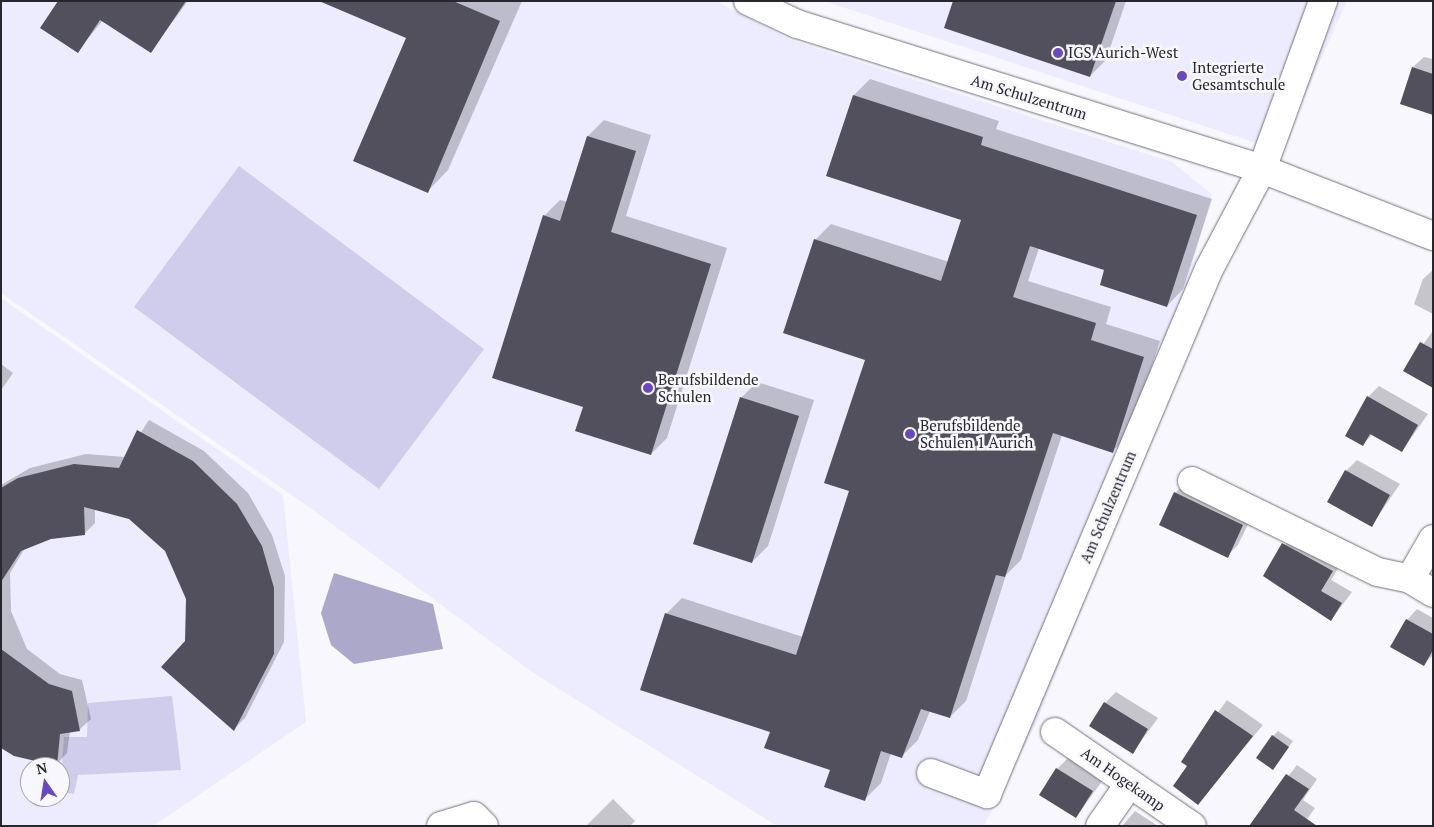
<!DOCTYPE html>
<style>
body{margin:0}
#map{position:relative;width:1434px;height:827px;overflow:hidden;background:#f8f7fe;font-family:"PT Serif",serif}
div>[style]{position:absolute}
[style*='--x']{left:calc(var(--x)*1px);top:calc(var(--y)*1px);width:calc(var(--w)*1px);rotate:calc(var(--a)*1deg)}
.built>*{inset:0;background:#edebfe}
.green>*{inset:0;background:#d0cdec}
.water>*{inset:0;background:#aca8ca}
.shadow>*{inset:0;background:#0003}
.building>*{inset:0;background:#51505c}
.roads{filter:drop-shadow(0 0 1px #72717e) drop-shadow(0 0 1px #72717e)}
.minor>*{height:28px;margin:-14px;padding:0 14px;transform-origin:14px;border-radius:14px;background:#fff}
.dots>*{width:14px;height:14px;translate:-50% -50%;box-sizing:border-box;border:2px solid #f8f7fe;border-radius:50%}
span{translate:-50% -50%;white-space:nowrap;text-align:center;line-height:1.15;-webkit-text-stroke:5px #f8f7fe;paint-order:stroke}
.poi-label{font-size:15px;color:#27272d}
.left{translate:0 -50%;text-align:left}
.street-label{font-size:15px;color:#27272d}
.frame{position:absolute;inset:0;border:2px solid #27272d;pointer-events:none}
.north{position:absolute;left:20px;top:757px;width:50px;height:50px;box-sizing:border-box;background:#f8f7fe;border:1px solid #a4a4aa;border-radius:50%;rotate:347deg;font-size:14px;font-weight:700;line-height:20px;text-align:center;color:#27272d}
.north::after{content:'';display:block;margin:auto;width:18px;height:22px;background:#6948c1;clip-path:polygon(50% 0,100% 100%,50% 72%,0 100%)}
</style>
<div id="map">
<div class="built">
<i style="clip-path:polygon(1px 1px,716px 1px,791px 40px,1172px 162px,1212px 194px,1131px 484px,1037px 721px,984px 826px,777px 826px,532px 672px,309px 507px,1px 293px)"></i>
<i style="clip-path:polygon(824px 1px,1347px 1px,1280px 151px)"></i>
<i style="clip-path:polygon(evenodd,1px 298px,283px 495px,306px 722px,153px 826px,1px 826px,1px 298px,30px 767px,60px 767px,60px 797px,30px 797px,30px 767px)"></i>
</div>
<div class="green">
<i style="clip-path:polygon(239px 166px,484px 349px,379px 489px,134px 307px)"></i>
<i style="clip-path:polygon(172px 696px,181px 770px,78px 775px,74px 794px,60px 792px,64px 737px,87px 737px,88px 703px)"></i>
</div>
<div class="water">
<i style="clip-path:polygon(334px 573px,433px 604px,443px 649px,354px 664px,331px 645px,321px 613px)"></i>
</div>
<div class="shadow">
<i style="clip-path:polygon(59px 1px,188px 1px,151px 51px,103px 20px,78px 51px)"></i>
<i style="clip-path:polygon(322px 1px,522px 1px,448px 170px,428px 191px,407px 37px)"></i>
<i style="clip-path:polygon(955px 1px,1126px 1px,1106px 60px,1090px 76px)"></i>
<i style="clip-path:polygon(1424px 57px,1433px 59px,1433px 114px,1401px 103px,1413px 67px)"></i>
<i style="clip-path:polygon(870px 79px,999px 121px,996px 129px,1212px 199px,1183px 289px,1167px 306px,1106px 270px,1039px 248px,1028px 281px,1111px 307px,1106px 324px,1160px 341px,1129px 435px,1113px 451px,1062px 435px,1021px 560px,1006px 575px,966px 701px,950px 717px,930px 711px,918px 740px,902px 756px,891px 753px,881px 783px,865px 799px,832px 769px,771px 731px,666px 614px,682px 598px,803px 637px,851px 490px,866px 359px,815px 240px,831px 224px,949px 262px,963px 219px,828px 176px,854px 95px)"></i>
<i style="clip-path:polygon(604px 120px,651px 135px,626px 216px,727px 248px,667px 438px,651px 454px,585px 406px,544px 216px,560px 200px,568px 202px,588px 136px)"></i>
<i style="clip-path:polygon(1433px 270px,1433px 314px,1414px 304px,1423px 279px)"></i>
<i style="clip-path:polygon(1432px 332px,1433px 332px,1433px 387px,1404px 371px)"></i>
<i style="clip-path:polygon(1px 364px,13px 373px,1px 390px)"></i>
<i style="clip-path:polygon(757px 382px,814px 400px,768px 546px,752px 562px,741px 398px)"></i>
<i style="clip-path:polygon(1379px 386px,1428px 414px,1402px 451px,1373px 434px,1363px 444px,1368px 397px)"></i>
<i style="clip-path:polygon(149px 420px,204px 451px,248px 493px,272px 535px,285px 576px,284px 642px,245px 718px,234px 729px,186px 641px,188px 599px,166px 550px,129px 518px,95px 509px,95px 523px,84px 534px,51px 538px,25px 548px,10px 573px,11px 611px,27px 649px,60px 674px,82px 680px,91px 719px,80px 729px,70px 731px,67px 753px,57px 764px,1px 747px,1px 485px,30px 468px,86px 454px,125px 457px)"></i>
<i style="clip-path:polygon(1357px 460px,1400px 484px,1372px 525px,1346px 471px)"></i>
<i style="clip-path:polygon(1186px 482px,1253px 514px,1238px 545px,1227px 556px,1175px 493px)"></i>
<i style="clip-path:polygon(1294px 533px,1343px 560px,1331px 580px,1352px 592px,1331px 620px,1264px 575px)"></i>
<i style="clip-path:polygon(1417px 609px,1433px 618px,1433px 655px,1424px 664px,1407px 620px)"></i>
<i style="clip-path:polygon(1116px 692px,1158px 718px,1133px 752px,1105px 703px)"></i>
<i style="clip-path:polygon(1227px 700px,1263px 725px,1198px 803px,1189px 766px,1183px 761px)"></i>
<i style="clip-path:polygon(1278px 731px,1293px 741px,1273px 768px,1273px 736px)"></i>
<i style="clip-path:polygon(1068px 758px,1103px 780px,1076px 817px,1057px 769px)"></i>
<i style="clip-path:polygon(1297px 765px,1317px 779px,1303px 800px,1315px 808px,1307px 819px,1317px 826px,1250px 826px)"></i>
<i style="clip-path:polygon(613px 799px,635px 821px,630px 826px,586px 826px)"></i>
<i style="clip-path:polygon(1135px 811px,1158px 826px,1122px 826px)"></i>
</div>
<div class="building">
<i style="clip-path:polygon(58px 1px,186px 1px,151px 53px,100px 20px,78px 53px,40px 28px)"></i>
<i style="clip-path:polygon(319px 1px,453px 1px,500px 21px,428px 193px,353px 161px,406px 38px)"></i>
<i style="clip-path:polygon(953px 1px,1116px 1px,1090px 77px,944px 28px)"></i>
<i style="clip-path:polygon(1412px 67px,1433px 74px,1433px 115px,1400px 104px)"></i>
<i style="clip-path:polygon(853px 95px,983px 137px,981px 145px,1197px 215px,1167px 307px,1100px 285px,1104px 270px,1030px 246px,1013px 297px,1096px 323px,1091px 340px,1144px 357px,1113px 453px,1053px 433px,1005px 577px,996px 575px,950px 718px,921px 709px,902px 758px,881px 751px,865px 801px,824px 787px,830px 770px,764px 748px,770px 732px,640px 690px,665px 613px,796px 655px,849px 491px,824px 483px,865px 360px,783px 333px,814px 239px,941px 281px,961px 220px,826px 176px)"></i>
<i style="clip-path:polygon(587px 136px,636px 151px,611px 232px,711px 264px,651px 455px,575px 431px,583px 407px,492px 378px,543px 215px,560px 221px)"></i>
<i style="clip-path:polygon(1420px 342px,1433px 349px,1433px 388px,1403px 371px)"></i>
<i style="clip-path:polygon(1367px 396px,1418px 425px,1402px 452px,1370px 434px,1363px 446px,1345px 436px)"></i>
<i style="clip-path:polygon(740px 397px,799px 416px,752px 563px,693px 544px)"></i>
<i style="clip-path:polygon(137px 430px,193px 461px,237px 504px,262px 546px,274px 588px,274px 654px,234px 731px,161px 667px,185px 641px,186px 599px,165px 551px,129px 519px,84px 507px,85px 535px,51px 539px,21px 551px,1px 582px,1px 488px,18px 478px,74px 464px,119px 468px)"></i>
<i style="clip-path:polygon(1345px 470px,1390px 495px,1372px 527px,1327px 502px)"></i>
<i style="clip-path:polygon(1174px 492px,1243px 525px,1228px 558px,1159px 525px)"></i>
<i style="clip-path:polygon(1282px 543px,1333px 571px,1321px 591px,1342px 603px,1331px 621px,1263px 576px)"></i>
<i style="clip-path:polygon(1406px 619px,1433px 634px,1433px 650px,1424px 666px,1390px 647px)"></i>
<i style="clip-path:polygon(1px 649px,49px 684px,72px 691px,80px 731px,60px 734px,57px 766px,14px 756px,1px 748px)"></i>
<i style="clip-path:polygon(1104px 702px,1148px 729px,1133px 754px,1089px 726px)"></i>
<i style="clip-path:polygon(1215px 710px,1253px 736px,1198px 805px,1173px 786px,1187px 766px,1181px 762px)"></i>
<i style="clip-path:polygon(1272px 735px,1289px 747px,1273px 770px,1256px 758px)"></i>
<i style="clip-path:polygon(1056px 768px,1093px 791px,1076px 818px,1039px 795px)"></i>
<i style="clip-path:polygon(1286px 774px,1309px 789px,1294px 810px,1317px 826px,1249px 826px)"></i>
</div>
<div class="roads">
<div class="minor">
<i style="--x:748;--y:1;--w:54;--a:25.1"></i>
<i style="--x:797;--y:24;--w:487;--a:17.3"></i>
<i style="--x:1262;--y:169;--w:179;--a:-70"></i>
<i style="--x:1192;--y:481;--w:207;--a:26.1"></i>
<i style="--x:1378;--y:572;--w:33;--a:12"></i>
<i style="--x:1433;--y:539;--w:46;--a:119.9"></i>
<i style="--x:1410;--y:579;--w:27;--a:31"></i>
<i style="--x:1055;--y:732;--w:166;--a:34.5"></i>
<i style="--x:931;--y:773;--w:60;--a:20.6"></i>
<i style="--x:987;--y:794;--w:570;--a:-67.08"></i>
<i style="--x:1209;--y:269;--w:113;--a:-62.1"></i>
<i style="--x:1262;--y:169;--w:184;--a:21.4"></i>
<i style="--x:441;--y:826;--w:34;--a:-17"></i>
<i style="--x:474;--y:816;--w:14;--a:45"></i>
<i style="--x:1100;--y:826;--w:52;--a:-55.1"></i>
</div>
</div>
<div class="dots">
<i style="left:1058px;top:53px;background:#6948c1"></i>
<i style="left:1182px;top:76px;background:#6948c1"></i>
<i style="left:648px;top:388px;background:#6948c1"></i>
<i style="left:910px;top:434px;background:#6948c1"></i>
</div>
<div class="poi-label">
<span class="left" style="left:1068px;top:53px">IGS Aurich-West</span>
<span class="left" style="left:1192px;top:76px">Integrierte<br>Gesamtschule</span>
<span class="left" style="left:658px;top:388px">Berufsbildende<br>Schulen</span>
<span class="left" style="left:920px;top:434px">Berufsbildende<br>Schulen 1 Aurich</span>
</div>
<div class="street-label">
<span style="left:1029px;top:97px;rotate:17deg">Am Schulzentrum</span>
<span style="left:1108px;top:507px;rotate:-67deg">Am Schulzentrum</span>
<span style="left:1123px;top:779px;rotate:35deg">Am Hogekamp</span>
</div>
<div class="frame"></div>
<div class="north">N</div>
</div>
